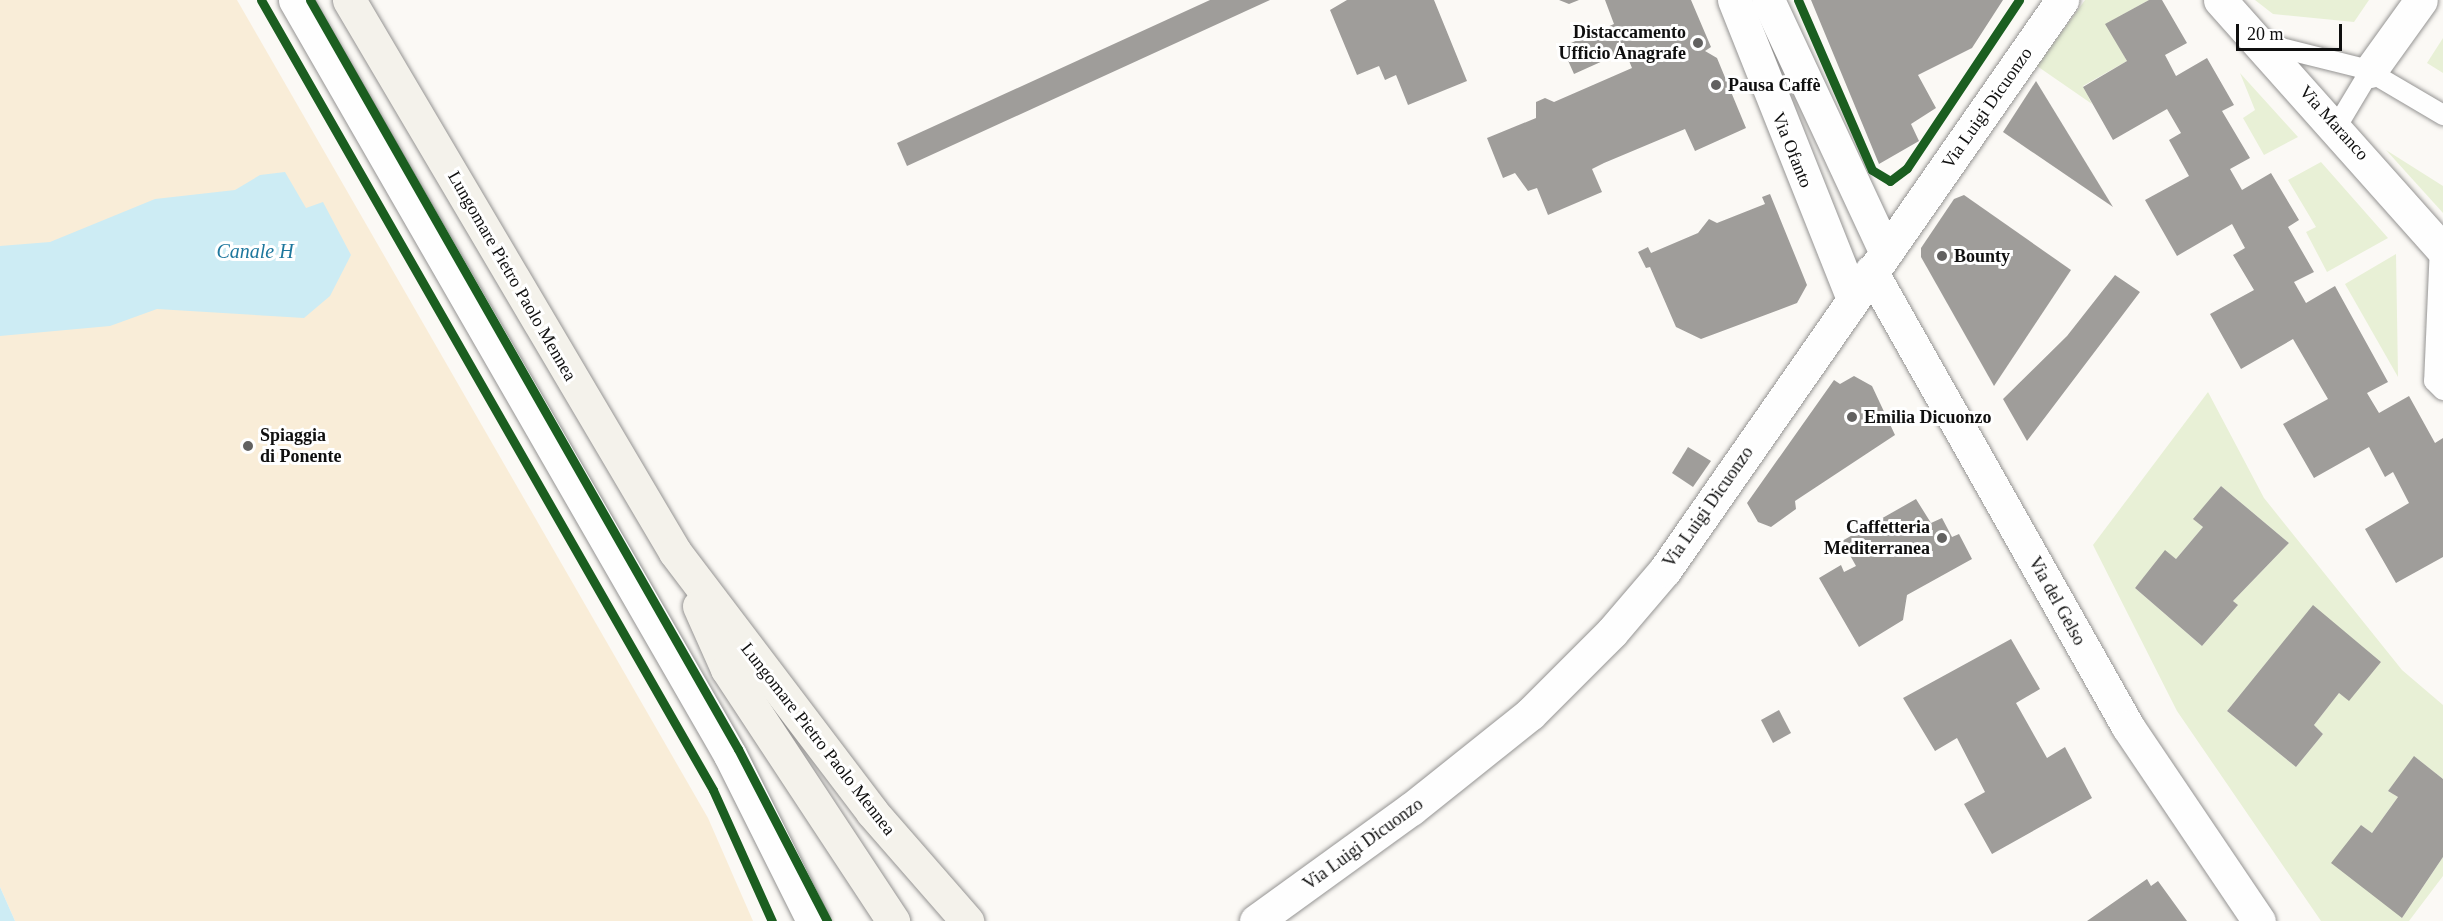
<!DOCTYPE html>
<meta charset="utf-8">
<style>
body{margin:0}
#map{position:relative;width:2443px;height:921px;overflow:hidden;background:#fbf9f5;font-family:"Times New Roman",serif}
div>[style]{position:absolute}
[style*='--x']{left:calc(var(--x)*1px);top:calc(var(--y)*1px);width:calc(var(--w)*1px);rotate:calc(var(--a)*1deg)}
.green>*{inset:0;background:#e8f0d6}
.sand>*{inset:0;background:#f9edd8}
.water>*{inset:0;background:#cdecf4}
.building>*{inset:0;background:#9f9d9a}
.roads{filter:drop-shadow(0 0 2px #959493) drop-shadow(0 0 2px #959493)}
.lane>*{height:20px;margin:-10px;padding:0 10px;transform-origin:10px;border-radius:10px;background:#fefefe}
.street>*{height:33px;margin:-16.5px;padding:0 16.5px;transform-origin:16.5px;border-radius:16.5px;background:#fefefe}
.secondary>*{height:33px;margin:-16.5px;padding:0 16.5px;transform-origin:16.5px;border-radius:16.5px;background:#f4f2eb}
.cycleway>*{height:9px;margin:-4.5px;padding:0 4.5px;transform-origin:4.5px;border-radius:4.5px;background:#1b5e20}
.dots>*{width:16px;height:16px;translate:-50% -50%;box-sizing:border-box;border:3px solid #fff;border-radius:50%}
span{translate:-50% -50%;white-space:nowrap;text-align:center;line-height:1.15;-webkit-text-stroke:6px #fff;paint-order:stroke}
.poi-label{font-size:18px;color:#0f0f0f;font-weight:700}
.right{translate:-100% -50%;text-align:right}
.left{translate:0 -50%;text-align:left}
.street-label{font-size:18px;color:#0f0f0f}
.water-label{font-size:20px;color:#1d779d;font-style:italic}
.scale{position:absolute;left:2236px;top:24px;width:106px;height:27px;box-sizing:border-box;border:3px solid #0f0f0f;border-top:0;padding-left:8px;font-size:18px;line-height:21px;white-space:nowrap;color:#0f0f0f;-webkit-text-stroke:4px #fff;paint-order:stroke}
</style>
<div id="map">
<div class="green">
<i style="clip-path:polygon(2085px 0,2149px 0,2106px 24px,2127px 61px,2083px 86px,2092px 104px,2037px 66px)"></i>
<i style="clip-path:polygon(2255px 0,2369px 0,2354px 22px,2273px 14px)"></i>
<i style="clip-path:polygon(2443px 38px,2443px 73px,2427px 63px)"></i>
<i style="clip-path:polygon(2240px 73px,2298px 137px,2264px 155px,2243px 118px,2255px 110px)"></i>
<i style="clip-path:polygon(2386px 150px,2443px 186px,2443px 213px)"></i>
<i style="clip-path:polygon(2321px 162px,2388px 238px,2327px 272px,2306px 232px,2316px 227px,2288px 180px)"></i>
<i style="clip-path:polygon(2396px 254px,2398px 377px,2345px 284px)"></i>
<i style="clip-path:polygon(evenodd,2208px 392px,2264px 498px,2402px 670px,2443px 705px,2443px 779px,2415px 757px,2388px 791px,2398px 797px,2372px 833px,2361px 825px,2402px 918px,2443px 857px,2443px 876px,2409px 921px,2321px 921px,2177px 711px,2093px 545px,2208px 392px,2221px 486px,2289px 543px,2233px 601px,2237px 606px,2202px 646px,2135px 588px,2165px 551px,2176px 559px,2203px 527px,2194px 519px,2221px 486px,2208px 392px,2313px 606px,2381px 662px,2349px 700px,2339px 693px,2314px 725px,2323px 734px,2296px 767px,2227px 711px,2313px 606px)"></i>
</div>
<div class="sand">
<i style="clip-path:polygon(0 0,237px 0,708px 818px,753px 921px,15px 921px,0 887px)"></i>
</div>
<div class="water">
<i style="clip-path:polygon(285px 172px,306px 208px,323px 202px,351px 255px,330px 296px,304px 318px,157px 309px,110px 326px,0 336px,0 246px,50px 242px,155px 199px,235px 190px,260px 175px)"></i>
<i style="clip-path:polygon(0 887px,15px 921px,0 921px)"></i>
</div>
<div class="building">
<i style="clip-path:polygon(1210px 0,1270px 0,907px 166px,897px 143px)"></i>
<i style="clip-path:polygon(1347px 0,1434px 0,1467px 81px,1408px 105px,1396px 75px,1385px 80px,1379px 66px,1357px 75px,1330px 10px)"></i>
<i style="clip-path:polygon(1559px 0,1579px 0,1569px 4px)"></i>
<i style="clip-path:polygon(1605px 0,1691px 0,1711px 47px,1705px 51px,1717px 58px,1746px 128px,1695px 151px,1685px 129px,1604px 163px,1592px 169px,1602px 192px,1548px 215px,1537px 188px,1528px 191px,1515px 173px,1503px 178px,1487px 138px,1536px 118px,1536px 102px,1545px 98px,1554px 102px,1632px 68px,1625px 51px,1574px 74px,1562px 47px,1614px 24px)"></i>
<i style="clip-path:polygon(1811px 0,2003px 0,1972px 48px,1918px 75px,1936px 108px,1911px 124px,1919px 141px,1879px 164px)"></i>
<i style="clip-path:polygon(2149px 0,2162px 0,2187px 43px,2165px 55px,2176px 76px,2207px 58px,2234px 105px,2222px 111px,2250px 158px,2230px 169px,2242px 190px,2271px 173px,2299px 220px,2288px 227px,2314px 272px,2294px 282px,2306px 303px,2335px 286px,2388px 382px,2367px 393px,2379px 413px,2409px 396px,2435px 443px,2443px 438px,2443px 557px,2396px 583px,2365px 529px,2409px 503px,2393px 472px,2385px 477px,2369px 447px,2314px 478px,2283px 424px,2328px 399px,2293px 339px,2241px 369px,2210px 314px,2254px 290px,2233px 255px,2245px 248px,2232px 224px,2177px 256px,2145px 200px,2189px 176px,2169px 140px,2181px 133px,2167px 109px,2113px 140px,2083px 87px,2127px 61px,2105px 24px)"></i>
<i style="clip-path:polygon(2036px 81px,2113px 207px,2003px 132px)"></i>
<i style="clip-path:polygon(1770px 194px,1807px 285px,1797px 303px,1701px 339px,1676px 327px,1650px 267px,1646px 268px,1638px 252px,1648px 247px,1651px 253px,1698px 233px,1709px 219px,1717px 223px,1765px 204px,1762px 197px)"></i>
<i style="clip-path:polygon(1964px 195px,2071px 270px,1994px 386px,1921px 257px,1921px 248px,1954px 199px)"></i>
<i style="clip-path:polygon(2115px 275px,2140px 292px,2027px 441px,2003px 399px,2067px 336px)"></i>
<i style="clip-path:polygon(1854px 376px,1872px 386px,1895px 435px,1795px 501px,1796px 509px,1771px 527px,1758px 522px,1747px 503px,1834px 380px,1840px 384px)"></i>
<i style="clip-path:polygon(1688px 447px,1711px 461px,1693px 487px,1672px 473px)"></i>
<i style="clip-path:polygon(2221px 486px,2289px 543px,2233px 601px,2238px 605px,2202px 646px,2135px 588px,2165px 550px,2176px 559px,2203px 527px,2193px 519px)"></i>
<i style="clip-path:polygon(1916px 499px,1931px 523px,1942px 518px,1952px 537px,1959px 534px,1972px 559px,1907px 595px,1903px 620px,1859px 647px,1819px 578px,1841px 565px,1844px 572px,1856px 566px,1842px 541px)"></i>
<i style="clip-path:polygon(2313px 605px,2381px 662px,2349px 701px,2339px 693px,2314px 725px,2323px 734px,2296px 767px,2227px 711px)"></i>
<i style="clip-path:polygon(2011px 639px,2040px 689px,2016px 703px,2047px 758px,2065px 747px,2092px 798px,1992px 854px,1964px 804px,1985px 792px,1957px 738px,1935px 751px,1903px 698px)"></i>
<i style="clip-path:polygon(1779px 710px,1791px 733px,1773px 743px,1761px 720px)"></i>
<i style="clip-path:polygon(2414px 756px,2443px 779px,2443px 857px,2402px 918px,2331px 863px,2361px 825px,2372px 833px,2398px 797px,2388px 791px)"></i>
<i style="clip-path:polygon(2147px 879px,2151px 886px,2158px 881px,2187px 921px,2087px 921px)"></i>
</div>
<div class="roads">
<div class="lane">
<i style="--x:2261;--y:43;--w:107;--a:14"></i>
<i style="--x:2365;--y:69;--w:91;--a:30.5"></i>
<i style="--x:2337;--y:126;--w:64;--a:-59"></i>
<i style="--x:2440;--y:246;--w:135;--a:92.5"></i>
<i style="--x:2434;--y:381;--w:13;--a:45"></i>
</div>
<div class="street">
<i style="--x:295;--y:0;--w:871;--a:60.05"></i>
<i style="--x:730;--y:755;--w:186;--a:63.4"></i>
<i style="--x:1734;--y:0;--w:322;--a:68.3"></i>
<i style="--x:1768;--y:0;--w:277;--a:65"></i>
<i style="--x:2220;--y:0;--w:335;--a:48.3"></i>
<i style="--x:2370;--y:71;--w:87;--a:-54.3"></i>
<i style="--x:1871;--y:271;--w:523;--a:60.59"></i>
<i style="--x:2128;--y:727;--w:234;--a:56"></i>
<i style="--x:1256;--y:921;--w:191;--a:-35.9"></i>
<i style="--x:1411;--y:809;--w:152;--a:-38.6"></i>
<i style="--x:1530;--y:714;--w:116;--a:-45"></i>
<i style="--x:1612;--y:632;--w:82;--a:-49.5"></i>
<i style="--x:1665;--y:570;--w:695;--a:-55.14"></i>
</div>
<div class="secondary">
<i style="--x:349;--y:0;--w:641;--a:59.43"></i>
<i style="--x:675;--y:552;--w:326;--a:52.8"></i>
<i style="--x:872;--y:812;--w:145;--a:48.9"></i>
<i style="--x:699;--y:606;--w:69;--a:66"></i>
<i style="--x:727;--y:669;--w:302;--a:56.6"></i>
</div>
</div>
<div class="cycleway">
<i style="--x:261;--y:0;--w:910;--a:60.22"></i>
<i style="--x:713;--y:790;--w:144;--a:65.8"></i>
<i style="--x:310;--y:0;--w:863;--a:60.26"></i>
<i style="--x:738;--y:749;--w:194;--a:62.6"></i>
<i style="--x:1798;--y:0;--w:185;--a:66.5"></i>
<i style="--x:1872;--y:170;--w:21;--a:31"></i>
<i style="--x:1890;--y:181;--w:21;--a:-37"></i>
<i style="--x:1907;--y:168;--w:202;--a:-56.3"></i>
</div>
<div class="dots">
<i style="left:1698px;top:43px;background:#626160"></i>
<i style="left:1716px;top:85px;background:#626160"></i>
<i style="left:1942px;top:256px;background:#626160"></i>
<i style="left:1852px;top:417px;background:#626160"></i>
<i style="left:248px;top:446px;background:#626160"></i>
<i style="left:1942px;top:538px;background:#626160"></i>
</div>
<div class="poi-label">
<span class="right" style="left:1686px;top:43px">Distaccamento<br>Ufficio Anagrafe</span>
<span class="left" style="left:1728px;top:85px">Pausa Caffè</span>
<span class="left" style="left:1954px;top:256px">Bounty</span>
<span class="left" style="left:1864px;top:417px">Emilia Dicuonzo</span>
<span class="left" style="left:260px;top:446px">Spiaggia<br>di Ponente</span>
<span class="right" style="left:1930px;top:538px">Caffetteria<br>Mediterranea</span>
</div>
<div class="street-label">
<span style="left:1987px;top:108px;rotate:-55deg">Via Luigi Dicuonzo</span>
<span style="left:2334px;top:123px;rotate:48deg">Via Maranco</span>
<span style="left:1792px;top:150px;rotate:68deg">Via Ofanto</span>
<span style="left:512px;top:276px;rotate:60deg">Lungomare Pietro Paolo Mennea</span>
<span style="left:1708px;top:507px;rotate:-55deg">Via Luigi Dicuonzo</span>
<span style="left:2057px;top:601px;rotate:61deg">Via del Gelso</span>
<span style="left:818px;top:739px;rotate:52deg">Lungomare Pietro Paolo Mennea</span>
<span style="left:1363px;top:844px;rotate:-36deg">Via Luigi Dicuonzo</span>
</div>
<div class="water-label">
<span style="left:255px;top:251px">Canale H</span>
</div>
<div class="scale">20 m</div>
</div>
